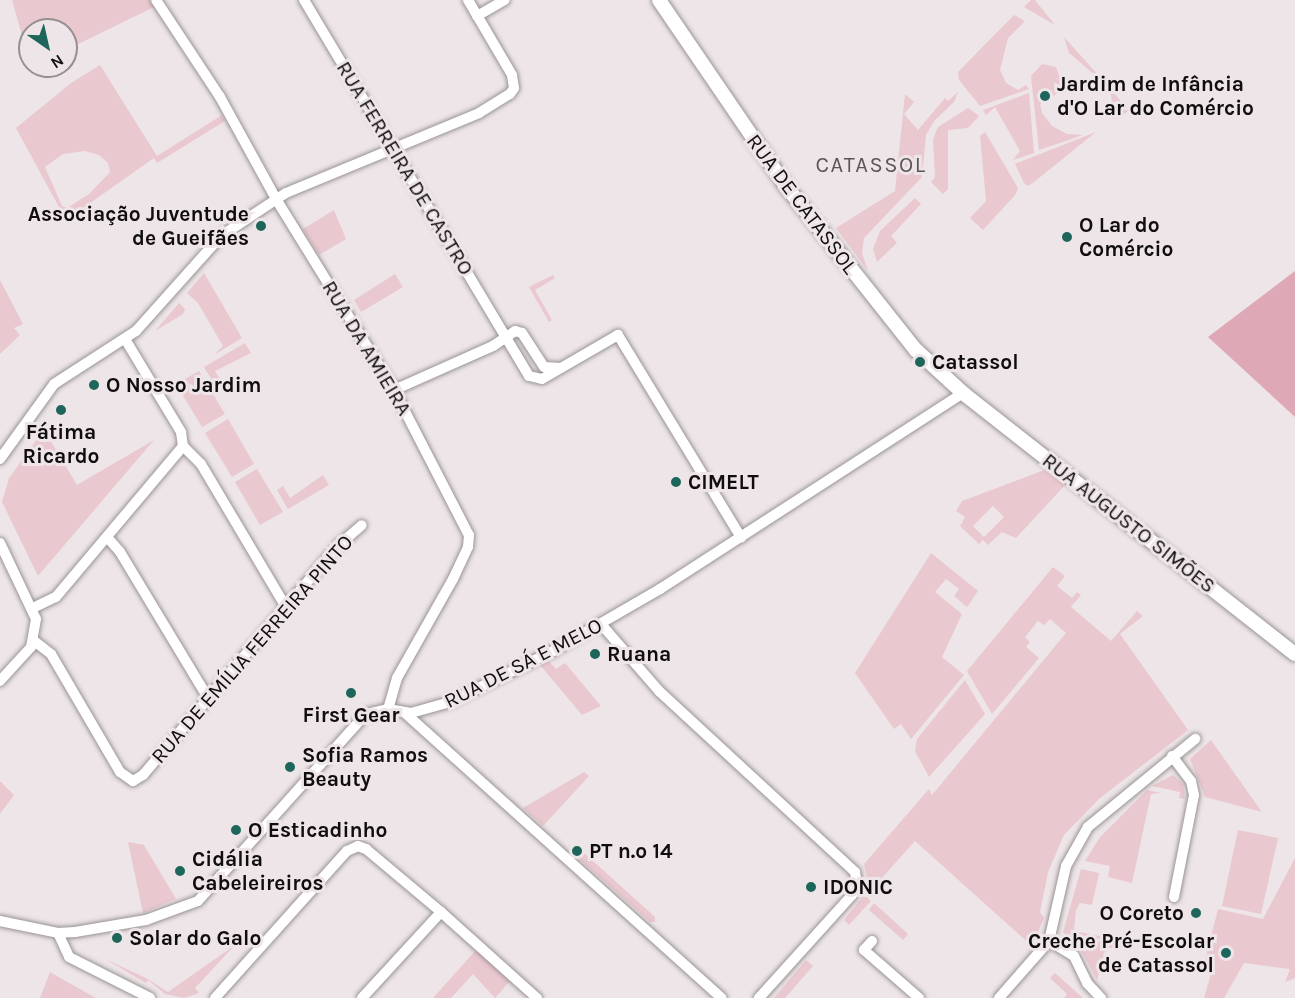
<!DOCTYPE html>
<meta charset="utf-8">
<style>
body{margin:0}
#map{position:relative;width:1295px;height:998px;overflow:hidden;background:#ede5e7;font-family:Karla,sans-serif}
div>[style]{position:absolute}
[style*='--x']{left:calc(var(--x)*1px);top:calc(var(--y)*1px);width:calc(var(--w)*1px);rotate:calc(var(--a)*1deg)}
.green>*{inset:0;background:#eac8d0}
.forest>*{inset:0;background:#dea8b7}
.roads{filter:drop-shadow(0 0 2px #9a9495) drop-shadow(0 0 2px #9a9495)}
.minor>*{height:10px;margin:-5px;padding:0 5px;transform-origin:5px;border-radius:5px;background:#fff}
.secondary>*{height:14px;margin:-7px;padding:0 7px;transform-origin:7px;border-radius:7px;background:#fff}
.dots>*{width:16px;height:16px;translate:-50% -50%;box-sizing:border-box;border:3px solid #ede5e7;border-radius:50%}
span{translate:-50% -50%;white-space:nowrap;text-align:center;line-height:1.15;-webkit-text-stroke:6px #ede5e7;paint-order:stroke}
.poi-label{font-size:21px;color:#100d0e;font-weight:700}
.left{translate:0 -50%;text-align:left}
.right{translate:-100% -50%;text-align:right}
.street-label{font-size:21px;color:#100d0e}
.neighbourhood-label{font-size:22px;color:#5b5557;letter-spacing:1.5px}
.north{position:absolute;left:18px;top:18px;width:60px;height:60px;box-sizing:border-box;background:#ede5e7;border:2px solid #958f90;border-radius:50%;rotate:146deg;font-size:16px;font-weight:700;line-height:24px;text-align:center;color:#100d0e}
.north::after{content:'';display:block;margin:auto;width:21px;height:27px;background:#1e665b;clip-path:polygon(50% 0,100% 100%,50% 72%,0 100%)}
</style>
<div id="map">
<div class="green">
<i style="clip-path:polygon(12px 0,150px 0,154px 7px,66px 50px,66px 30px,30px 30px,27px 53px)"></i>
<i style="clip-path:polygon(1031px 0,1035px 0,1055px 25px,1024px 7px)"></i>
<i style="clip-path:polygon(1014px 15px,1025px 21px,1008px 38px,1000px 70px,1006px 83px,1018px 90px,1026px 85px,1029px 89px,980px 106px,959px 80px,958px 72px)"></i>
<i style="clip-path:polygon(1064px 37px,1109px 87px,1129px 111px,1115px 119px,1109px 116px,1112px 101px,1109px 87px,1069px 53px)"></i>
<i style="clip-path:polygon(1042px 64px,1056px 67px,1064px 89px,1040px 104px,1042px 113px,1052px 126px,1067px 134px,1083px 135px,1039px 150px,1031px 76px)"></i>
<i style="clip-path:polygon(evenodd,100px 65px,157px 156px,222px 115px,225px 121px,157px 163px,154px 158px,66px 220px,16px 128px,71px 83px,100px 65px,85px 151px,99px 155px,108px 163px,110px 172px,89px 194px,67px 208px,62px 206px,45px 167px,63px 154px,85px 151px)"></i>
<i style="clip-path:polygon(958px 92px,954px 102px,934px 121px,926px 135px,922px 177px,864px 238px,862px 253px,868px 271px,836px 228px,895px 191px,905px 94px,914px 102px,904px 114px,918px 130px,945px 98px,948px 101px)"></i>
<i style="clip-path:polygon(1029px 93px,1034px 153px,1013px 160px,1020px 151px,995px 107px,986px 115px,983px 110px)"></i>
<i style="clip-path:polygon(968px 108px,979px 116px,968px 128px,948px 130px,948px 189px,943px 194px,931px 182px,935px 177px,933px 139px,938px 127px)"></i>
<i style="clip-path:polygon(985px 132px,1018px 188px,1016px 194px,983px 230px,970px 218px,986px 201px,980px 136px)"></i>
<i style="clip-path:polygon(1096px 132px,1034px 182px,1028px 186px,1024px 183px,1015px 164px)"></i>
<i style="clip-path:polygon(915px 198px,921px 204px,891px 236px,897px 243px,877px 262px,873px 249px,880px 231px)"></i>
<i style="clip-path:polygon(334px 210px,346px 239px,319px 255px,303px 229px)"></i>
<i style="clip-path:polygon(204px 273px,242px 338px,214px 355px,223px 346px,198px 303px,187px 293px)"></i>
<i style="clip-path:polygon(395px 274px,403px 287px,361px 312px,354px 300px)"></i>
<i style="clip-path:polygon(553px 275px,555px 278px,535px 290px,552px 320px,549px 322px,529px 287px)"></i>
<i style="clip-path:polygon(0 280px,23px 324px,14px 328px,20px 335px,0 354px)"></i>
<i style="clip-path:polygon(179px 303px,185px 309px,183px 314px,155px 331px)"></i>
<i style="clip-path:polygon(245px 343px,251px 353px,215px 371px,222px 383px,216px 387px,204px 367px)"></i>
<i style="clip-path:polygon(199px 371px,225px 414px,202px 427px,176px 384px)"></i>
<i style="clip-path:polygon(228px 419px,254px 464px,232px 477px,205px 433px)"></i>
<i style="clip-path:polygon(41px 434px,50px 440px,77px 485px,154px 440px,38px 576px,2px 502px,9px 478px)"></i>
<i style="clip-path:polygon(257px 469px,283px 512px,260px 525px,235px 482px)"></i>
<i style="clip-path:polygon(evenodd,1047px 469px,1066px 484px,1016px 538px,1002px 532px,988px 545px,983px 540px,979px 544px,960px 526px,965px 517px,956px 511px,962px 501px,1047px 469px,993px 506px,1004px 517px,984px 537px,973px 526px,993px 506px)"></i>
<i style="clip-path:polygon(323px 475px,329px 485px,288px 509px,277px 490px,283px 486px,290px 498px)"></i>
<i style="clip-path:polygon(931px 553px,978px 591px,967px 607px,954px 596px,959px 589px,946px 579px,935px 592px,962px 614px,942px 657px,964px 675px,911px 739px,901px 724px,894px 729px,855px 673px)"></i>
<i style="clip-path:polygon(1053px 567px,1065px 576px,1057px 586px,1072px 598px,1077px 592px,1081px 595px,1071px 607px,1111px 641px,1137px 611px,1143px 616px,1120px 634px,1188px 730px,1099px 799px,1064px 835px,1048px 872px,1040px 912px,1044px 918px,1032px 946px,915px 841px,870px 891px,864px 864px,929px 789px,932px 795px,1066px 633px,1050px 619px,1044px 625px,1038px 621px,1025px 637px,1030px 642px,1026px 647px,1039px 658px,992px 714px,967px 671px)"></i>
<i style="clip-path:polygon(549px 661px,556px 669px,565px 663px,601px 706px,582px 715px,540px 665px)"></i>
<i style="clip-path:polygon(965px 680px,985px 714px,929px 777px,915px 751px,917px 739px)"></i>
<i style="clip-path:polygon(1211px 740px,1230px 767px,1262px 812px,1205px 797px,1190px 759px)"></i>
<i style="clip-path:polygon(584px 772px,589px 776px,543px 826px,523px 808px)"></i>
<i style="clip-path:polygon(1173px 775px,1183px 784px,1185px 799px,1179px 798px,1180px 792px,1152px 786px)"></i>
<i style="clip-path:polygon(0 781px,14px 795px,0 814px)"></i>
<i style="clip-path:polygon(1147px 790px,1161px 793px,1151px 794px,1132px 883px,1108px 877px,1110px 866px,1085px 861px,1100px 837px)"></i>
<i style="clip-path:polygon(1238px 830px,1278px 838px,1261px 914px,1222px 906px)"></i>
<i style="clip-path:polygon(128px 842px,144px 845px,176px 899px,143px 913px)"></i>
<i style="clip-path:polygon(583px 852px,655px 917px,655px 922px,650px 922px,578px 858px)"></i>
<i style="clip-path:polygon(1295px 858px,1295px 978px,1285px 982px,1290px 969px,1244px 963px,1224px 998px,1204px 998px,1212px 970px,1205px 968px,1206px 956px,1218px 909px,1263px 919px)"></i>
<i style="clip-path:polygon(1081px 869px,1099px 873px,1092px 905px,1080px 903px,1076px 910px,1074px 931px,1115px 939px,1113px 948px,1106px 947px,1097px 980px,1082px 952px,1063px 932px)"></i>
<i style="clip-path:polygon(864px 895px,871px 901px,849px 925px,844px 920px)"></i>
<i style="clip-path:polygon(874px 903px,908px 934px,903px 940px,869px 910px)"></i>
<i style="clip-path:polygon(235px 945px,195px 988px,199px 993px,184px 998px,165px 994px,148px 980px,146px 983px,105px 959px,146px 978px,168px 992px)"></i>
<i style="clip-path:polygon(476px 950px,510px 981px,495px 998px,473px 974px,451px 998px,433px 998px)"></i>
<i style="clip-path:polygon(806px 960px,813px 966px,785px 998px,774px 998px)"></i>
<i style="clip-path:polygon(50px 972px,55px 975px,96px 998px,40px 998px)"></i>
<i style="clip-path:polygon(1055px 973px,1083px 998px,1064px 998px,1067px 994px,1050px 978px)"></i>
</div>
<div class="forest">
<i style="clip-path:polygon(1295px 271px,1295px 417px,1208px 337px)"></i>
</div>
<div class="roads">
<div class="minor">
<i style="--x:156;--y:0;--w:116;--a:56.6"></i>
<i style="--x:220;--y:97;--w:116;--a:61.2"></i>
<i style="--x:276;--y:199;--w:225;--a:58.3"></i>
<i style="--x:394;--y:390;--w:163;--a:62.7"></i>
<i style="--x:469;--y:535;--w:12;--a:95"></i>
<i style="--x:468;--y:547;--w:35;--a:115"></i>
<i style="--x:453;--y:579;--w:114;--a:119.5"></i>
<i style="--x:397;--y:678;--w:32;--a:106"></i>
<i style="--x:304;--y:0;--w:438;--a:59.1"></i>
<i style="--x:529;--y:376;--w:13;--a:13"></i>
<i style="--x:542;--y:379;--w:88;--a:-30.1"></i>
<i style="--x:618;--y:335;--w:237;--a:58.7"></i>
<i style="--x:477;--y:16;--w:32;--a:-30"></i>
<i style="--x:125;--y:339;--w:109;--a:58.9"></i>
<i style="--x:181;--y:432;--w:14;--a:82"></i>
<i style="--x:394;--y:390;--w:108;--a:-24"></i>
<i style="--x:493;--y:346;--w:27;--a:-34"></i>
<i style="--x:515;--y:331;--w:7;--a:16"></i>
<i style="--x:522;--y:333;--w:40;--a:57.1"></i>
<i style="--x:544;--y:367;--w:17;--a:3"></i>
<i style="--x:183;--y:446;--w:25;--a:45"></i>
<i style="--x:201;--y:464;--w:166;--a:59.3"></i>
<i style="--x:0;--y:459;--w:92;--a:-54.2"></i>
<i style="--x:54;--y:384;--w:98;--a:-32.9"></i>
<i style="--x:136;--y:331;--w:127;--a:-48.2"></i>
<i style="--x:221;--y:236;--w:78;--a:-33.5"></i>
<i style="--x:286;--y:193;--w:209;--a:-22.5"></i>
<i style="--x:479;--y:113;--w:36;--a:-32"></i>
<i style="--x:510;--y:94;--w:7;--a:-56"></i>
<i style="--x:514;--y:88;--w:13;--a:-99"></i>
<i style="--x:512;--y:75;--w:87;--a:-120.4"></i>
<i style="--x:107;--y:537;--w:20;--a:49"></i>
<i style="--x:120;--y:552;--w:170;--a:58.9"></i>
<i style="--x:0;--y:543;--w:84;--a:64.7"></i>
<i style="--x:36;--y:619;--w:28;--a:100"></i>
<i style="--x:31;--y:647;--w:46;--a:132.4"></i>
<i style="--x:33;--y:608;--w:25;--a:-26"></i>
<i style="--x:56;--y:597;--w:197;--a:-49.9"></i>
<i style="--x:601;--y:624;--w:89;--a:49.1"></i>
<i style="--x:659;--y:691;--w:267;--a:42.7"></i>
<i style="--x:855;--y:872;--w:11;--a:80"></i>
<i style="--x:857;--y:883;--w:13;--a:113"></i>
<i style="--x:852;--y:895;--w:139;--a:132.1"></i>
<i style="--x:33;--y:640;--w:23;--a:38"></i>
<i style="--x:51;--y:654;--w:137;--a:59.7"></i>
<i style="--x:120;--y:772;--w:16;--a:35"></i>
<i style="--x:133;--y:781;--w:12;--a:-31"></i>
<i style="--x:143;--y:775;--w:302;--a:-49.6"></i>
<i style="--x:339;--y:545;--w:30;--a:-41"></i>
<i style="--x:405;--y:713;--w:426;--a:42"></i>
<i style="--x:1172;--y:756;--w:31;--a:53"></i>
<i style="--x:1191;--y:781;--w:14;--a:78"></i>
<i style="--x:1194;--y:795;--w:104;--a:101.1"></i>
<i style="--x:0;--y:921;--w:59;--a:11.7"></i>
<i style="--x:58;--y:933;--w:17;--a:-3"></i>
<i style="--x:75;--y:932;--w:72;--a:-9.6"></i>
<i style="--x:146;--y:920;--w:55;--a:-20.1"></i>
<i style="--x:198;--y:901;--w:251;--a:-48.1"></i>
<i style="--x:366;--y:714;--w:23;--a:-13"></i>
<i style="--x:388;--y:709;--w:23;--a:10"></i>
<i style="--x:411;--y:713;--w:41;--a:-15.8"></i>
<i style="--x:450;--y:702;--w:115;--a:-26.3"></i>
<i style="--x:553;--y:651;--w:124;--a:-30.1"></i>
<i style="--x:660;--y:589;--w:361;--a:-32.9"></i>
<i style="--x:58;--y:933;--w:26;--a:65"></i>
<i style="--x:69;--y:957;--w:91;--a:26.8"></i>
<i style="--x:872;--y:941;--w:12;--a:132"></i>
<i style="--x:864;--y:950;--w:73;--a:41.1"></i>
<i style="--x:1049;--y:941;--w:29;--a:31"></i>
<i style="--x:1074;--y:956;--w:30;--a:64"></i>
<i style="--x:1087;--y:983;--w:21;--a:47"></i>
<i style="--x:215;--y:998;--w:198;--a:-48.1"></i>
<i style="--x:347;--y:851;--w:12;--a:-24"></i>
<i style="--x:358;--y:846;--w:9;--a:21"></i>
<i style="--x:366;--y:849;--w:98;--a:40"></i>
<i style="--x:441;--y:912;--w:129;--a:41.9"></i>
<i style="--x:362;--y:998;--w:117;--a:-47.4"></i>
<i style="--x:999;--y:998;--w:76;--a:-48.7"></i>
<i style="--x:1049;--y:941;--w:77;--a:-77.2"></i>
<i style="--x:1066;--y:866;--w:45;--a:-60.6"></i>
<i style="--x:1088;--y:827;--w:139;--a:-39.4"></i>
</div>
<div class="secondary">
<i style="--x:659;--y:0;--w:224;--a:55.7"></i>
<i style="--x:785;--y:185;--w:211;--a:51.6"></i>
<i style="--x:916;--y:350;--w:64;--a:42.5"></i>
<i style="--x:963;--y:393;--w:422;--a:38.2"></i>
</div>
</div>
<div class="dots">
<i style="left:1045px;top:96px;background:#1e665b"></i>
<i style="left:261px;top:226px;background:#1e665b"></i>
<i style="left:1067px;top:237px;background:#1e665b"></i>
<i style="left:920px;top:362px;background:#1e665b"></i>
<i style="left:94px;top:385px;background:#1e665b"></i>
<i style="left:61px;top:410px;background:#1e665b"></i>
<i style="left:676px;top:482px;background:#1e665b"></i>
<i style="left:595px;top:654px;background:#1e665b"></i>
<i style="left:351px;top:693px;background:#1e665b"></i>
<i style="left:290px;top:767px;background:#1e665b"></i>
<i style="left:236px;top:830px;background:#1e665b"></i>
<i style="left:577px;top:851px;background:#1e665b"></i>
<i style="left:180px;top:871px;background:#1e665b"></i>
<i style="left:811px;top:887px;background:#1e665b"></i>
<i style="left:1196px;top:913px;background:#1e665b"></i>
<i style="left:117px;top:938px;background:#1e665b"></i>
<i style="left:1226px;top:953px;background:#1e665b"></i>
</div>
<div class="poi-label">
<span class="left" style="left:1057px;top:96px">Jardim de Infância<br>d'O Lar do Comércio</span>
<span class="right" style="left:249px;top:226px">Associação Juventude<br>de Gueifães</span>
<span class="left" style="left:1079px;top:237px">O Lar do<br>Comércio</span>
<span class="left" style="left:932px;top:362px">Catassol</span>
<span class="left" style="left:106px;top:385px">O Nosso Jardim</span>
<span style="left:61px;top:444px">Fátima<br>Ricardo</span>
<span class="left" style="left:688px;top:482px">CIMELT</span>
<span class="left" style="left:607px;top:654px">Ruana</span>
<span style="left:351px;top:715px">First Gear</span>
<span class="left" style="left:302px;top:767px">Sofia Ramos<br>Beauty</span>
<span class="left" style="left:248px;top:830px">O Esticadinho</span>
<span class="left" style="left:589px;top:851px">PT n.º 14</span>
<span class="left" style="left:192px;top:871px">Cidália<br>Cabeleireiros</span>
<span class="left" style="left:823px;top:887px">IDONIC</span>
<span class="right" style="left:1184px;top:913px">O Coreto</span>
<span class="left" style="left:129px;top:938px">Solar do Galo</span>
<span class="right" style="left:1214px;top:953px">Creche Pré-Escolar<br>de Catassol</span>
</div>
<div class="street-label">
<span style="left:405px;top:168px;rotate:59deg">RUA FERREIRA DE CASTRO</span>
<span style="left:802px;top:204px;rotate:53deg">RUA DE CATASSOL</span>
<span style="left:367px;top:348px;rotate:59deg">RUA DA AMIEIRA</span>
<span style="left:1129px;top:523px;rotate:38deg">RUA AUGUSTO SIMÕES</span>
<span style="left:252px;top:649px;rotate:-49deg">RUA DE EMÍLIA FERREIRA PINTO</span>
<span style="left:523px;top:663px;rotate:-27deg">RUA DE SÁ E MELO</span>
</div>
<div class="neighbourhood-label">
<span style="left:871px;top:166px">CATASSOL</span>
</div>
<div class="north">N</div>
</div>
